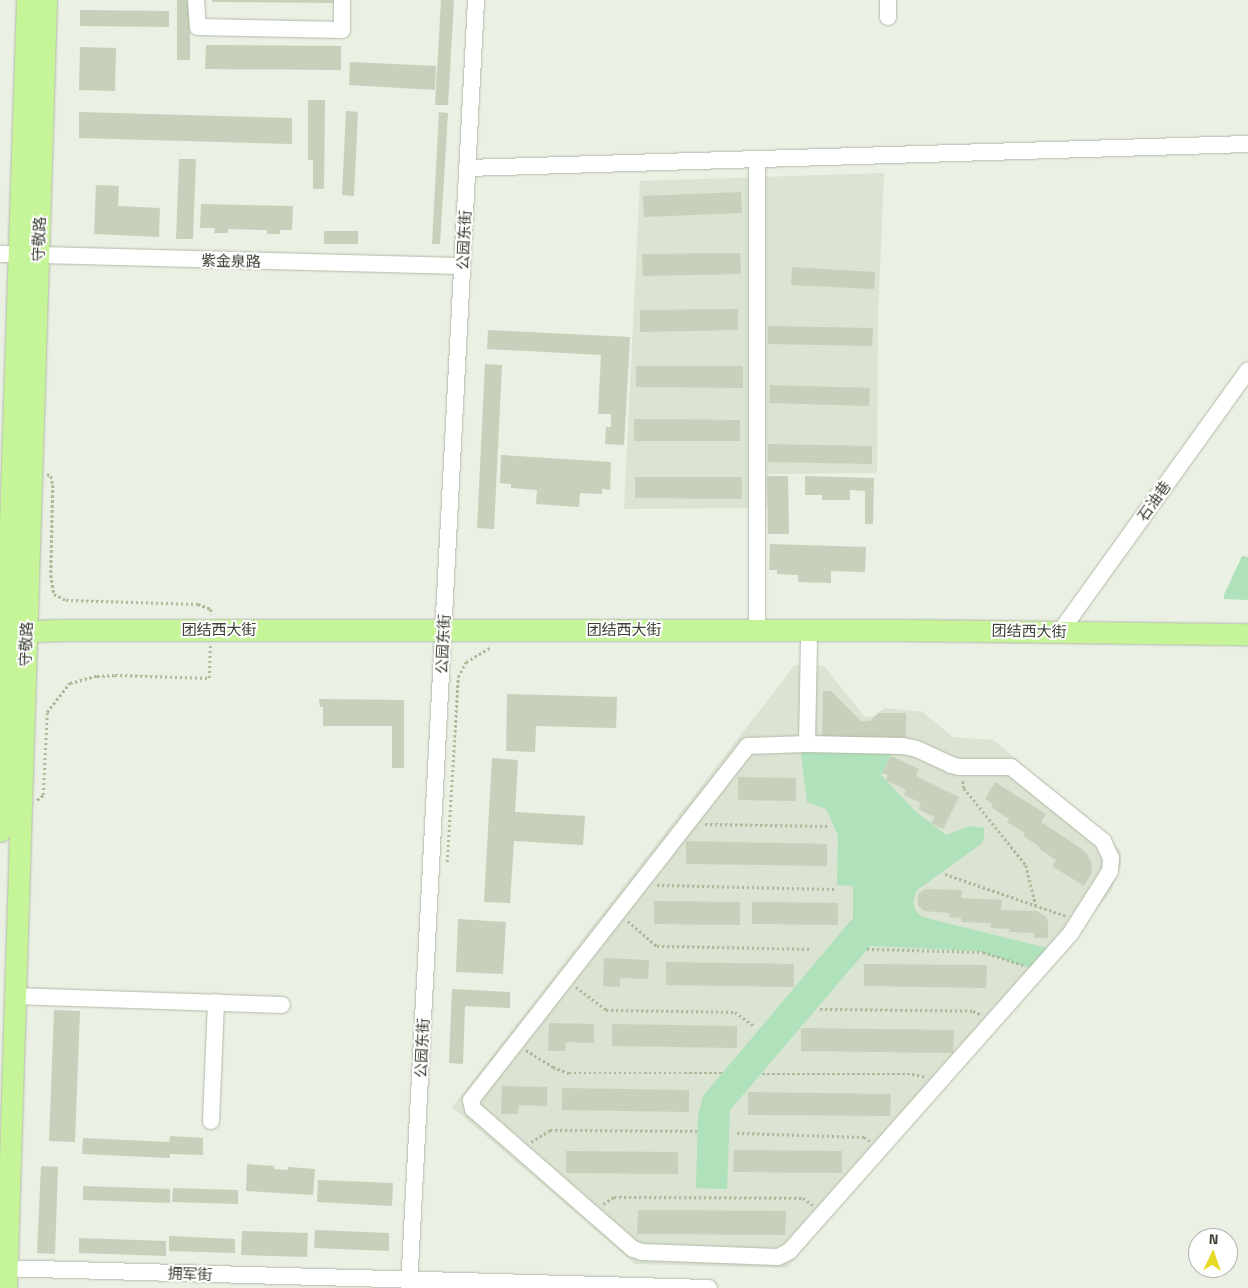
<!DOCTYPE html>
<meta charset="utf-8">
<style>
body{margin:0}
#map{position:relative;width:1248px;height:1288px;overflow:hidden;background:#eaf0e3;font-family:"Titillium Web","Noto Sans SC",sans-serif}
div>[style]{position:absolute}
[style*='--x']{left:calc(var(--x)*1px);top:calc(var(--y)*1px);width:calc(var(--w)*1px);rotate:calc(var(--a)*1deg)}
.residential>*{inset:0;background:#dbe3d2}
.green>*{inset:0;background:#afe1bb}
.building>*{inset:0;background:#c7d0ba}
.path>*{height:2.5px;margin-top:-1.25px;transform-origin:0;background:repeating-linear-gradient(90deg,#acba9a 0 2.5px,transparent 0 5px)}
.roads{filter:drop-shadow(0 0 1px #b2baa7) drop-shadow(0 0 1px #b2baa7)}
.minor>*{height:16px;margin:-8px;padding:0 8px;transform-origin:8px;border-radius:8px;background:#fff}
.major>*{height:21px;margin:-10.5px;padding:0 10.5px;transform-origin:10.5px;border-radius:10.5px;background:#c6f498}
span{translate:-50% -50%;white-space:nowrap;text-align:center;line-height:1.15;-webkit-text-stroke:4px #fff;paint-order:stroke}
.street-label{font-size:15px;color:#3c4134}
.north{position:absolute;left:1188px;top:1228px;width:50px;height:50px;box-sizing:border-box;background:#fff;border:1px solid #b1b3ae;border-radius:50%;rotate:3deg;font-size:14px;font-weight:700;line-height:20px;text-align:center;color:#3c4134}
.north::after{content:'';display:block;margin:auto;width:18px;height:22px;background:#e5d925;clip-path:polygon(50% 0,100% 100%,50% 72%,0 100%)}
</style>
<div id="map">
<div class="residential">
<i style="clip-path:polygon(884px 173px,878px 315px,877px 473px,768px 474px,767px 508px,624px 509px,640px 181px)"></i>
<i style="clip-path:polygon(795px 665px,824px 666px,864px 716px,873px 717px,884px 708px,923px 712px,953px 737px,994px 740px,1121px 851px,1121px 865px,1111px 892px,787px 1268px,635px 1264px,452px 1107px)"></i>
</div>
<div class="green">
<i style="clip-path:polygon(1242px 556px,1248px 557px,1248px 600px,1224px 599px,1224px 595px)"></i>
<i style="clip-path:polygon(800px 746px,894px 749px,881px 775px,914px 810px,946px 835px,970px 826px,984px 828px,984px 838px,981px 844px,916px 891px,913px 903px,916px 911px,921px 916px,938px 921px,1051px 949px,1033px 969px,978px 951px,870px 946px,730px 1110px,727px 1189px,696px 1188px,698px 1115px,703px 1096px,853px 918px,853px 886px,837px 885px,838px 835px,826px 809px,807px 802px)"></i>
</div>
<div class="building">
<i style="clip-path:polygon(177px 0,190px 0,190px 60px,177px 60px)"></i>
<i style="clip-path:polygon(212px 0,338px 0,338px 3px,212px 2px)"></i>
<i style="clip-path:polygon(441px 0,454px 0,448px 105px,435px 105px)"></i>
<i style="clip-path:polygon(80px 10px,169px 11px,169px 27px,80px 26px)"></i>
<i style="clip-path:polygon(206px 45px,341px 46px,341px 70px,205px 69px)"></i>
<i style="clip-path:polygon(80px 47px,116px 48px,115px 91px,79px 90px)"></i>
<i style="clip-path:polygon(350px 62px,436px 66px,435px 90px,349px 85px)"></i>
<i style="clip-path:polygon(308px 100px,325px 100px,324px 189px,313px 189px,313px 160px,308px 160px)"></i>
<i style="clip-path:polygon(346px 111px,358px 112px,354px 196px,342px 195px)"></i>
<i style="clip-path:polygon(79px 112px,292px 118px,292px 144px,79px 138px)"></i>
<i style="clip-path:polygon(439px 112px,448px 113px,440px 244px,432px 244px)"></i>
<i style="clip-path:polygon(179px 159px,196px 159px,193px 239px,176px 239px)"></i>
<i style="clip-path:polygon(96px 185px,119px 186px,118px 206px,160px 208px,159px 237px,94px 234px)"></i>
<i style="clip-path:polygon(741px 192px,742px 213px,644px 217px,643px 196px)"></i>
<i style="clip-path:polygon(201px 204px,293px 206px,292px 230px,280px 230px,280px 234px,267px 234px,267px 230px,228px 229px,228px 233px,214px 233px,215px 228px,200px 228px)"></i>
<i style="clip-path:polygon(324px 231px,358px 231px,358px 244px,324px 244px)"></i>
<i style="clip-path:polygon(740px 253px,741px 274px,643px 276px,642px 254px)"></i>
<i style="clip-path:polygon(792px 267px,875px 272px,874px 289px,791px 285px)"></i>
<i style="clip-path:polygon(738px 309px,738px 330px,640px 332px,640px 310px)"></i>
<i style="clip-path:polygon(768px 326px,873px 328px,872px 346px,768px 344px)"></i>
<i style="clip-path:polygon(488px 330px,630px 337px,624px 445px,605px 444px,606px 427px,611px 427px,611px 414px,598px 414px,601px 355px,487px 349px)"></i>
<i style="clip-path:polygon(485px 364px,502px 365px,494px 529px,477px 528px)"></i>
<i style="clip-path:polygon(636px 366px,743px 366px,743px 388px,636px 387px)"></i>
<i style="clip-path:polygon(770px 385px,870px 388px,869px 406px,769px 403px)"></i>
<i style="clip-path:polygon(634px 419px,740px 420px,740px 441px,634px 441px)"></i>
<i style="clip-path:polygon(768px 444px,872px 446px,872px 464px,768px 462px)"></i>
<i style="clip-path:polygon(501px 455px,611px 462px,610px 490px,602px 489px,602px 494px,580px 493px,579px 507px,536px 504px,537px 490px,511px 488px,511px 484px,500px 483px)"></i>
<i style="clip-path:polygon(767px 476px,788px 476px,789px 534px,768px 534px)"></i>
<i style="clip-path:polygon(805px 476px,874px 478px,873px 524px,865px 524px,865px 491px,850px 490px,850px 500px,822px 500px,822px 495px,805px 495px)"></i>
<i style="clip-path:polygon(635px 477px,742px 477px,742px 499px,635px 498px)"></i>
<i style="clip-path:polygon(770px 544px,866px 547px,865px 572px,831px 571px,831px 583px,798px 582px,798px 575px,777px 574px,777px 570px,769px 570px)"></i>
<i style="clip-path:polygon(823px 691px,831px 691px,861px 721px,870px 721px,879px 713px,906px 713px,906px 738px,822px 737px)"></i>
<i style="clip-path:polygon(507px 694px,617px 697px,616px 728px,536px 726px,535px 752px,506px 751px)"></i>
<i style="clip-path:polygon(319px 699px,404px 700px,404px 768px,392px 768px,392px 726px,323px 726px,323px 707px,320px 707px)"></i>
<i style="clip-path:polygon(891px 756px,919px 769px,916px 776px,959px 797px,943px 829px,931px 823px,935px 817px,918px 809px,921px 803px,904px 795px,906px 790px,886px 780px,888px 775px,882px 773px)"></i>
<i style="clip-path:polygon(492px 758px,518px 760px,515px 812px,585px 816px,583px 845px,514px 841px,510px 903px,484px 902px)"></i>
<i style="clip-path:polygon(738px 777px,796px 778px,796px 801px,738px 800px)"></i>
<i style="clip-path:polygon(995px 782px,1046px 814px,1041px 822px,1079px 847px,1087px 854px,1091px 862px,1092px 872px,1084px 886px,1052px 866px,1056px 860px,1039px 849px,1040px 847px,1023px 836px,1025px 833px,1007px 822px,1009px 819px,991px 807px,993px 804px,985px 799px)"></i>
<i style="clip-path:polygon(686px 841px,827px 844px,827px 866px,686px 864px)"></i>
<i style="clip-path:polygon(925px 889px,962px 890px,961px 898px,1002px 900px,1001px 910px,1037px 911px,1046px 917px,1048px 922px,1048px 938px,1034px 938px,1034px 933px,1009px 932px,1010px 929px,991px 928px,991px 923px,961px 922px,961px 918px,949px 917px,949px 913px,924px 911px,918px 905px,918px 894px)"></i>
<i style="clip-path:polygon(654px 901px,740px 902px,740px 925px,654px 924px)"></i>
<i style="clip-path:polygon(752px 902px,838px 903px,838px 925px,752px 924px)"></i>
<i style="clip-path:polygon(458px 919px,506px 922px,503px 974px,456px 972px)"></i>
<i style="clip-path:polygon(604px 958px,649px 960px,648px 979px,620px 978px,620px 987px,603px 986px)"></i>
<i style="clip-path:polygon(666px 962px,794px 964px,794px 987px,666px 985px)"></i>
<i style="clip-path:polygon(864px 964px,987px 965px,986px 988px,864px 986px)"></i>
<i style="clip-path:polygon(452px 989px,510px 992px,510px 1008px,465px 1006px,463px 1064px,449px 1063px)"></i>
<i style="clip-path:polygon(54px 1010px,80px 1011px,75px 1142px,49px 1141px)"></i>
<i style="clip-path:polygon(549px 1023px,594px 1024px,594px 1043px,566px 1042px,565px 1051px,548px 1051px)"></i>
<i style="clip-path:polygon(612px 1024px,737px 1026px,737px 1048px,612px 1046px)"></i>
<i style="clip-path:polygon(801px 1028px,954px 1030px,953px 1053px,801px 1051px)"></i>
<i style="clip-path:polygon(502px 1086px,547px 1087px,547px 1106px,519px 1105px,518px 1114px,501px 1114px)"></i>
<i style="clip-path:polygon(562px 1088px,689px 1090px,689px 1112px,562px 1110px)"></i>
<i style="clip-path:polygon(748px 1092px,891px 1094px,890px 1116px,748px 1115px)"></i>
<i style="clip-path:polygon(170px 1136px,203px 1138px,203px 1155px,170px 1154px,170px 1158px,82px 1154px,83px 1138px,169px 1142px)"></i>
<i style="clip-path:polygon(734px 1150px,842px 1151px,842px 1173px,733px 1172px)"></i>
<i style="clip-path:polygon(566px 1151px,678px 1152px,678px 1174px,566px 1173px)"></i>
<i style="clip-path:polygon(247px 1164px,274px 1166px,274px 1169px,288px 1170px,288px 1167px,315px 1169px,313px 1195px,246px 1191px)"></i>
<i style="clip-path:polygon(41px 1166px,58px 1167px,55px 1254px,37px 1253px)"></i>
<i style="clip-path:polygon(318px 1180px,393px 1183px,392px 1206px,317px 1202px)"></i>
<i style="clip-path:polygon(83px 1186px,170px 1189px,170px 1203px,83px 1200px)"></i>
<i style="clip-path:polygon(173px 1188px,238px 1190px,238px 1204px,172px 1202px)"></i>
<i style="clip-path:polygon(638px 1210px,786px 1211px,785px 1235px,637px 1234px)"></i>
<i style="clip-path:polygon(315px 1230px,389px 1233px,389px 1251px,314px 1248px)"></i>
<i style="clip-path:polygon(242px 1231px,308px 1233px,307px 1257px,241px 1255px)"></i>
<i style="clip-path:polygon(169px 1236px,235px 1239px,235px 1253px,169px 1251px)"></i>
<i style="clip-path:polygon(79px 1238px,166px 1241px,166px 1256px,79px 1253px)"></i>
</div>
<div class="path">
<i style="--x:47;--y:474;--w:4;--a:27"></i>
<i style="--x:51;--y:476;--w:9;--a:77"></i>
<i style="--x:53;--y:485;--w:90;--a:91.3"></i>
<i style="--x:51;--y:575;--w:19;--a:81"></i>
<i style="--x:54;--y:594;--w:13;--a:27"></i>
<i style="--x:66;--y:600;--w:132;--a:1.7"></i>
<i style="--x:198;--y:604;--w:14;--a:21"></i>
<i style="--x:211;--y:609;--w:5;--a:90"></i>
<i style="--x:963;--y:781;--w:7;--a:82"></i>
<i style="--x:964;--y:788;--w:99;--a:51.2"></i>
<i style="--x:1026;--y:865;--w:42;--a:76.3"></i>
<i style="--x:37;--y:800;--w:8;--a:-40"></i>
<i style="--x:43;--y:795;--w:83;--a:-87.2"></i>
<i style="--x:47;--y:712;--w:37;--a:-52"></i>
<i style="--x:70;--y:683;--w:28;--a:-15"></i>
<i style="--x:97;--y:676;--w:18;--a:-3"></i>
<i style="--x:115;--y:675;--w:94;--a:1.8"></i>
<i style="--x:209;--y:678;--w:32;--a:-88"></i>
<i style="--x:705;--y:824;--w:123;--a:0.9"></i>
<i style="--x:447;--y:862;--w:185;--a:-86.6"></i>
<i style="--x:458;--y:677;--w:17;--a:-62"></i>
<i style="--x:466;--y:662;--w:29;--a:-31"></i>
<i style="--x:945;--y:874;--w:128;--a:19.1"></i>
<i style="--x:657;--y:885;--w:178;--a:1.3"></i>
<i style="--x:628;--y:921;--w:38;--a:41"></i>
<i style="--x:657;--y:946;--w:155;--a:1.1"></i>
<i style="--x:867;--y:949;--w:116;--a:1.5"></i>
<i style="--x:983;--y:952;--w:45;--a:18"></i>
<i style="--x:576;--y:987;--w:38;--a:37"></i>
<i style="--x:606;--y:1010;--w:129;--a:0.9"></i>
<i style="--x:735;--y:1012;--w:24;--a:36"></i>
<i style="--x:820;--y:1009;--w:153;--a:0.7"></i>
<i style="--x:973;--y:1011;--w:10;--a:24"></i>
<i style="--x:526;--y:1050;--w:32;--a:32"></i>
<i style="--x:553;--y:1067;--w:17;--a:21"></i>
<i style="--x:569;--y:1073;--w:153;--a:0"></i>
<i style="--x:762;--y:1074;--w:150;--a:0"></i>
<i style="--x:912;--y:1074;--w:14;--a:12"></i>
<i style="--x:737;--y:1133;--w:127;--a:1.8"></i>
<i style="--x:864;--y:1137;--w:7;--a:34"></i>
<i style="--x:531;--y:1142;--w:22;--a:-32"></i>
<i style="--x:550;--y:1130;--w:147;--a:0.4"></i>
<i style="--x:603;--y:1204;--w:13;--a:-32"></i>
<i style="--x:614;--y:1197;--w:189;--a:0.3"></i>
<i style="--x:803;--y:1198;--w:12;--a:35"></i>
</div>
<div class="roads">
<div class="minor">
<i style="--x:196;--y:0;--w:27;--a:86"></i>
<i style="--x:198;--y:27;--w:144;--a:1.2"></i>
<i style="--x:342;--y:30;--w:30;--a:-90"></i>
<i style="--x:888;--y:0;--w:17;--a:90"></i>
<i style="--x:757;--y:159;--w:471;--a:90"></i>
<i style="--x:467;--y:168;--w:781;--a:-1.76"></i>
<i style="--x:0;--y:254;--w:462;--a:1.5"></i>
<i style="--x:1060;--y:632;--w:322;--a:-54.3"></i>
<i style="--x:807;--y:744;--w:96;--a:1.2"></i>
<i style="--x:903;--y:746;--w:14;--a:12"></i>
<i style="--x:917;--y:749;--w:38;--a:25"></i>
<i style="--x:951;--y:765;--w:9;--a:13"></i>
<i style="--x:960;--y:767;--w:51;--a:0"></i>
<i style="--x:1011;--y:767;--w:118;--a:38.8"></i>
<i style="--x:1103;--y:841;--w:19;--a:65"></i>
<i style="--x:1111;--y:858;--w:13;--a:94"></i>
<i style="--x:1110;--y:871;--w:73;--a:122.2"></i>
<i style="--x:1071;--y:933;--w:424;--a:131.5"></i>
<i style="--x:790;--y:1251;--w:13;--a:153"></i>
<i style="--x:778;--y:1257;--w:136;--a:-177.9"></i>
<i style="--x:642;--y:1252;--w:9;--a:-162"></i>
<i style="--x:633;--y:1249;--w:213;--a:-138.8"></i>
<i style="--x:473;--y:1109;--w:9;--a:-103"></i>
<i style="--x:471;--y:1100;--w:449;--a:-52"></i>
<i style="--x:748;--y:746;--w:59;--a:-1.9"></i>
<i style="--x:807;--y:744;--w:101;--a:-88.9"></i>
<i style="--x:14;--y:996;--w:268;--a:1.9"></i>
<i style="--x:211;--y:1121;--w:119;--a:-87.6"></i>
<i style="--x:0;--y:1268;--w:709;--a:1.62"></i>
<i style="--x:409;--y:1288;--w:1290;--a:-87.02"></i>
</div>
<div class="major">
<i style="--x:0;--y:632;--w:64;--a:-1.8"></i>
<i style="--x:64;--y:630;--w:837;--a:0"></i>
<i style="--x:901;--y:630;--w:347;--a:0.7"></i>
<i style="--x:0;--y:831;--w:831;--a:-88.14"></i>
<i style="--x:6;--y:1288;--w:1289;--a:-88.22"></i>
</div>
</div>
<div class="street-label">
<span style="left:39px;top:239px;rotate:-88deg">守敬路</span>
<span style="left:464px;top:240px;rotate:-87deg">公园东街</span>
<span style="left:231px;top:261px;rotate:1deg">紫金泉路</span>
<span style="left:1154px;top:501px;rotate:-54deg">石油巷</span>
<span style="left:219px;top:630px">团结西大街</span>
<span style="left:624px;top:630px">团结西大街</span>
<span style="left:1029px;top:631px;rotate:1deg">团结西大街</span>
<span style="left:26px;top:644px;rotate:-88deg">守敬路</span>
<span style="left:443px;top:644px;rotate:-87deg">公园东街</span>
<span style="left:422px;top:1048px;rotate:-87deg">公园东街</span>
<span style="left:190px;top:1274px;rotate:2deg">拥军街</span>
</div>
<div class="north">N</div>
</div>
